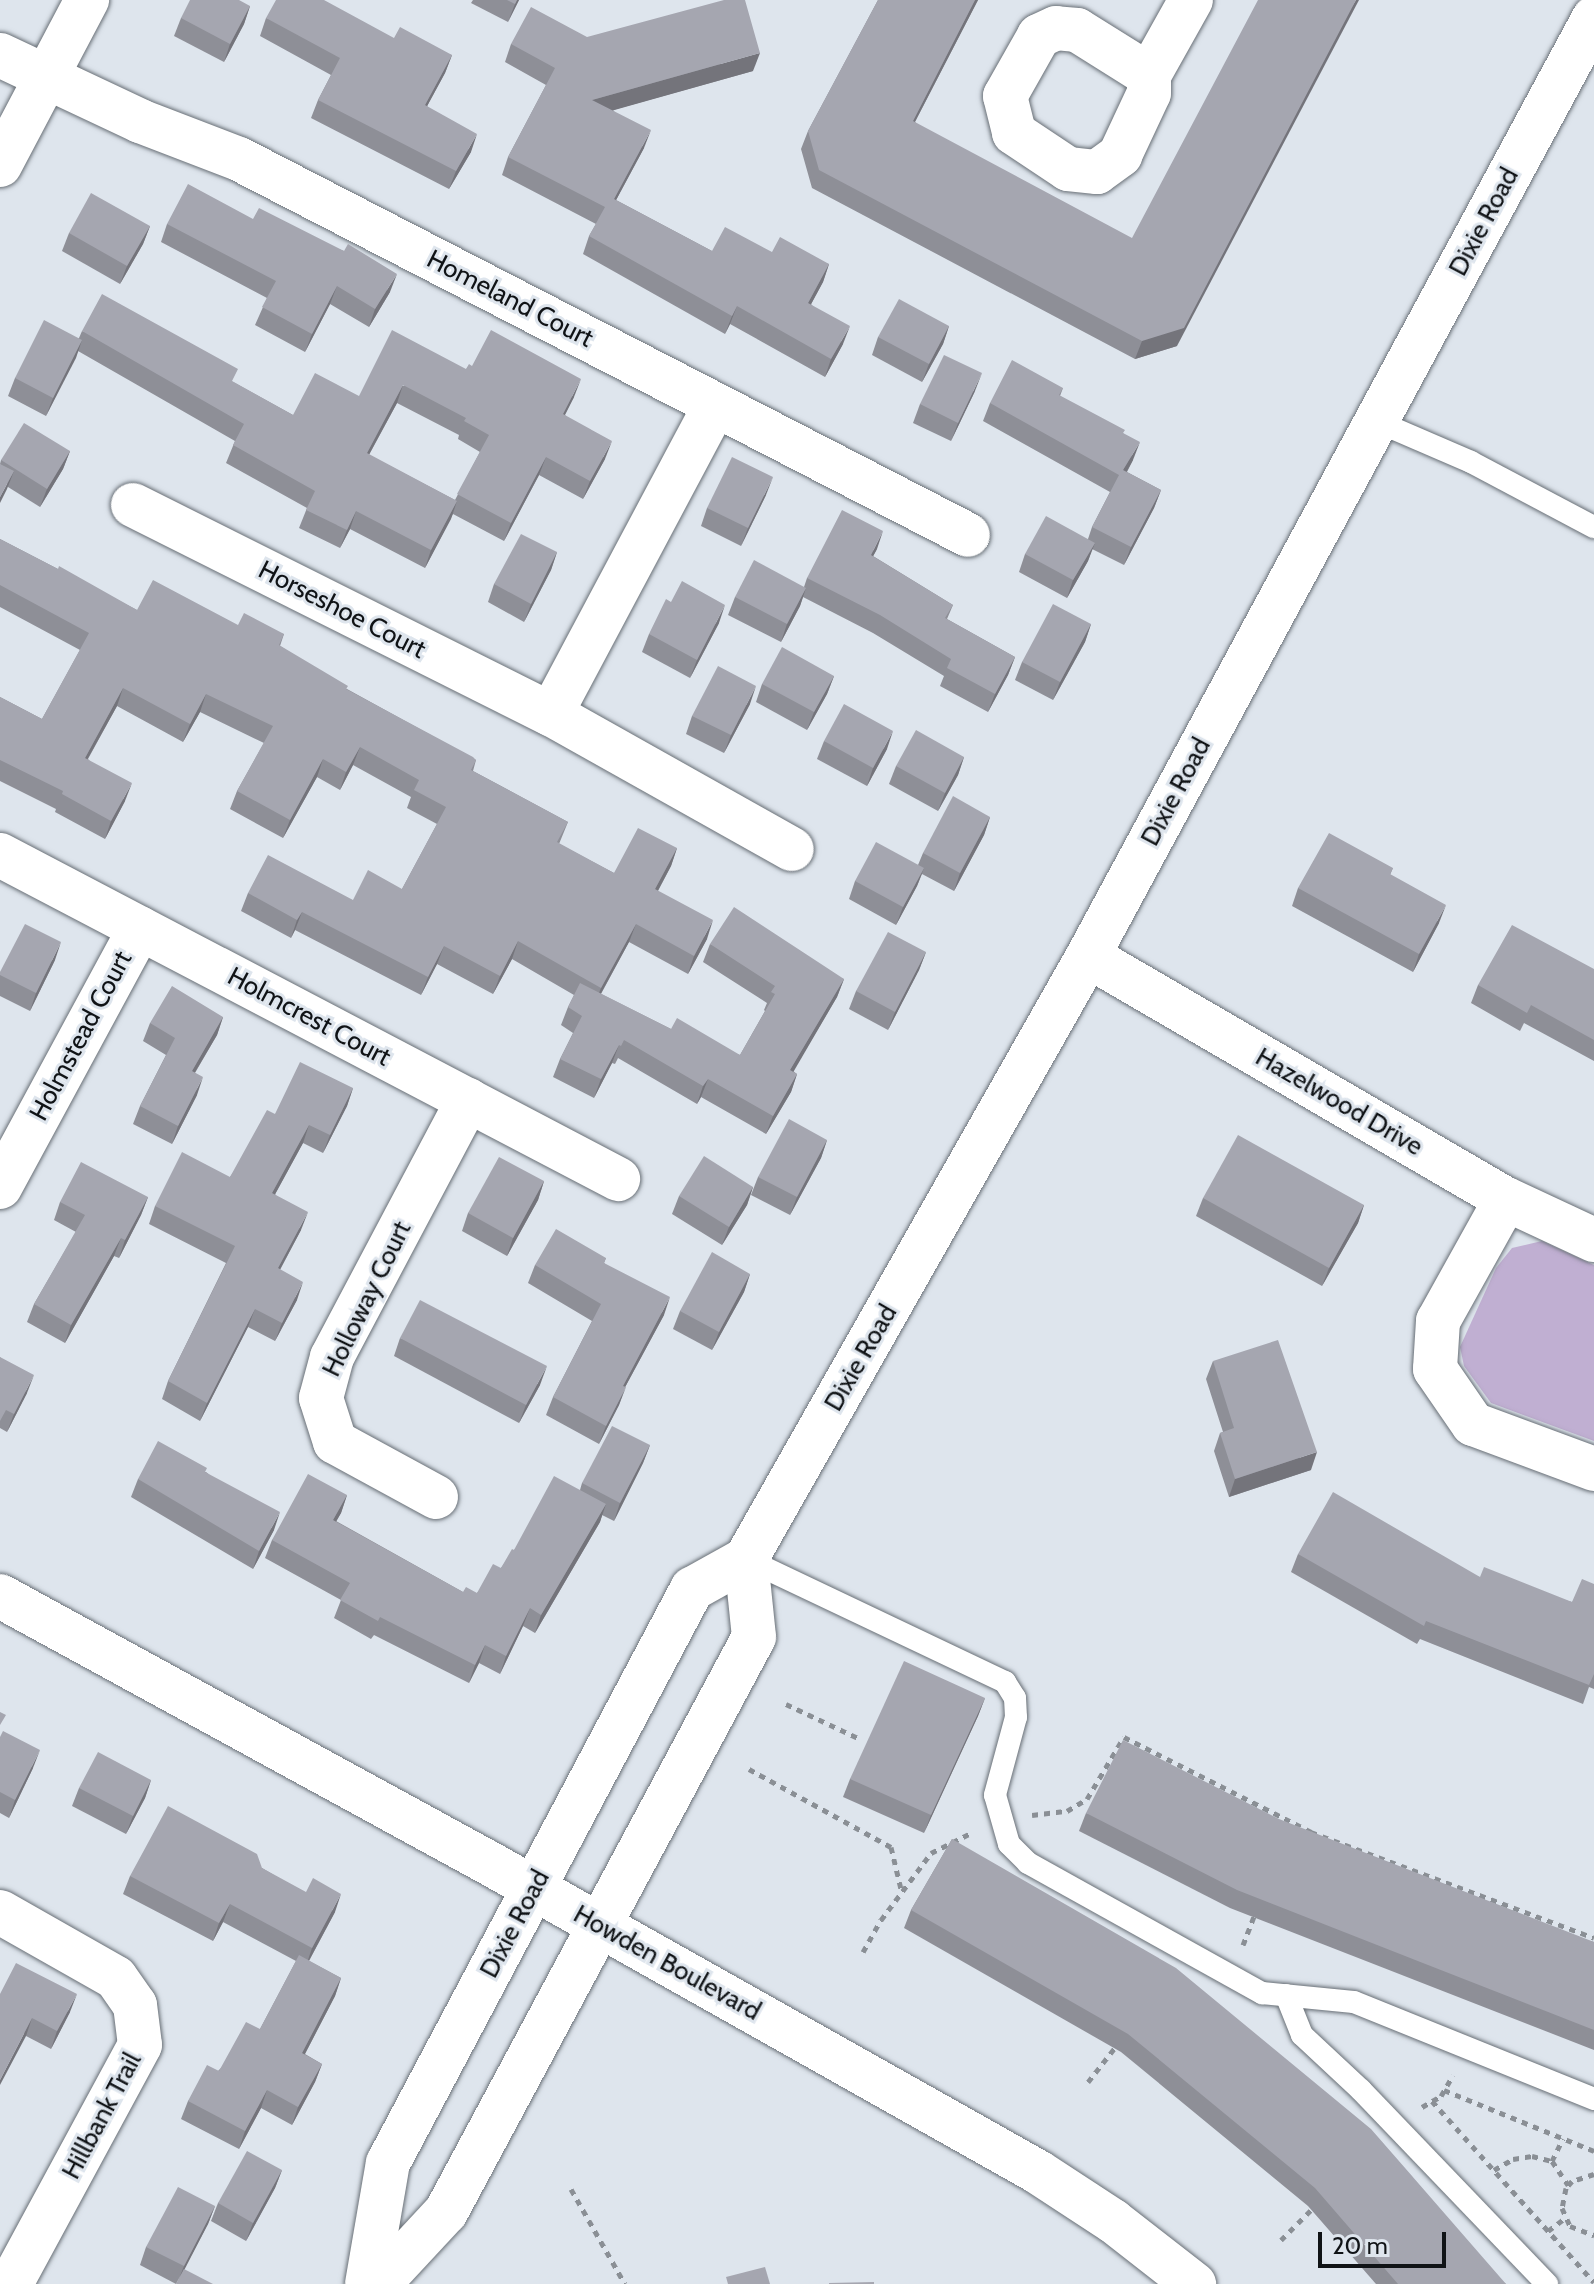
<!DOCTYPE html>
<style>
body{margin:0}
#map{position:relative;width:1594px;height:2284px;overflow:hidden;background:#dee5ed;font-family:Cabin,sans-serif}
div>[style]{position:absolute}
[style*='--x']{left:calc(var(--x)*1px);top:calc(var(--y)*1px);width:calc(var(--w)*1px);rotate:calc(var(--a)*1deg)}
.green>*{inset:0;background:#c0afd2}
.path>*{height:5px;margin-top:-2.5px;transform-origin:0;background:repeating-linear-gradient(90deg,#8a8f95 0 6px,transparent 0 12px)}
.roads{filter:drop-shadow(0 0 2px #686f76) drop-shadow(0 0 2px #686f76)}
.lane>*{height:22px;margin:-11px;padding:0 11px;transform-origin:11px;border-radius:11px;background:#fff}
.street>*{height:44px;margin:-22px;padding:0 22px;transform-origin:22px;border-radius:22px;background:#fff}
.secondary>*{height:44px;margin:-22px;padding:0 22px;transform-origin:22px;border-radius:22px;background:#fff}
.wall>*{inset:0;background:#8e8f97}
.shaded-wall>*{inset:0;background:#74747b}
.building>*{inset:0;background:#a5a6b0}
span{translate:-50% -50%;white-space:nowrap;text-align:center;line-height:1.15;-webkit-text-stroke:6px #dee5ed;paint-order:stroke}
.street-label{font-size:26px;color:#101316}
.scale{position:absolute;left:1318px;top:2232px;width:128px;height:36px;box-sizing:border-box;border:4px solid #101316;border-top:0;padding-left:10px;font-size:24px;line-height:28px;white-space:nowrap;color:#101316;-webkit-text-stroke:6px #dee5ed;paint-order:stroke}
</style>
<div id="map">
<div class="green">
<i style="clip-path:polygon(1542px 1241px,1594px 1265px,1594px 1441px,1491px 1403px,1464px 1366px,1460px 1347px,1496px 1268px,1512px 1248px)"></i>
</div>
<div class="path">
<i style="--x:786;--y:1704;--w:82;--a:25.3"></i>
<i style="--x:749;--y:1769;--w:162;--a:28.8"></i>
<i style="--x:891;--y:1847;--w:47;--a:76.6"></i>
<i style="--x:1032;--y:1815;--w:35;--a:-7"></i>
<i style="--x:1067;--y:1811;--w:23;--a:-31"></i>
<i style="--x:1087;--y:1799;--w:72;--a:-59.2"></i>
<i style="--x:1124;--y:1737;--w:210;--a:26.9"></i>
<i style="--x:1311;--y:1832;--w:302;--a:20.5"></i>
<i style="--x:1243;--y:1945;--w:33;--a:-69"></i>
<i style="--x:863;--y:1952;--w:37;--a:-61"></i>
<i style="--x:881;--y:1920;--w:84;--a:-53.3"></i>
<i style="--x:931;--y:1853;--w:47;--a:-26.6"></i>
<i style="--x:1088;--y:2082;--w:47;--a:-51.9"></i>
<i style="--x:1444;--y:2090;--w:162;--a:22.1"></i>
<i style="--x:1432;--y:2101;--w:243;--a:48.2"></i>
<i style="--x:1422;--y:2107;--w:22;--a:-30"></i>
<i style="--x:1441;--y:2096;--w:24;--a:-60"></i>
<i style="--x:1552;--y:2161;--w:25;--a:-64"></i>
<i style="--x:1494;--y:2170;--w:22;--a:-30"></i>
<i style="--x:1513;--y:2159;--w:19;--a:-9"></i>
<i style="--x:1532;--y:2156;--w:21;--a:14"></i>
<i style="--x:1552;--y:2161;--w:29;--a:56"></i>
<i style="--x:1594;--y:2174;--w:23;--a:162"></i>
<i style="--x:1572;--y:2181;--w:9;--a:131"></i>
<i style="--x:1566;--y:2188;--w:20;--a:101"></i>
<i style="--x:1562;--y:2208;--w:20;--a:66"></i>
<i style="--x:1570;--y:2226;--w:26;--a:21"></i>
<i style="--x:571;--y:2189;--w:109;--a:60.4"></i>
<i style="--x:1548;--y:2231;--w:21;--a:-37"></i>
<i style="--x:1281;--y:2240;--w:48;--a:-45"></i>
</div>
<div class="roads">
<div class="lane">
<i style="--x:1376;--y:421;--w:103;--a:23.3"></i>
<i style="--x:1471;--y:462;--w:139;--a:27.9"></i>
<i style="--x:746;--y:1559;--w:287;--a:25.4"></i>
<i style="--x:1005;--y:1682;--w:19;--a:58"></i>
<i style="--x:1015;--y:1698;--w:19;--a:87"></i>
<i style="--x:1016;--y:1717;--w:81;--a:105.1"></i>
<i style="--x:995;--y:1795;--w:51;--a:74.1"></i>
<i style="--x:1009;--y:1844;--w:27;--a:45"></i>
<i style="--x:1028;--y:1863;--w:268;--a:29.1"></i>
<i style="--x:1262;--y:1993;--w:92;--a:5.6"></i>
<i style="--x:1354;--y:2002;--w:259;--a:22"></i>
<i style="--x:1286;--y:1995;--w:43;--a:68.2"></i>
<i style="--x:1302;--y:2035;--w:81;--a:43"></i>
<i style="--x:1361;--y:2090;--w:269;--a:46.2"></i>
</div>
<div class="street">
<i style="--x:0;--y:55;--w:155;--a:25.2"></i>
<i style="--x:140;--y:121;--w:106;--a:21"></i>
<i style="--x:239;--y:159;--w:820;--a:27.28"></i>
<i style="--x:1149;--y:75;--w:85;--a:-148"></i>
<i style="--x:1077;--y:30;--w:21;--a:-175"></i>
<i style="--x:1056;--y:28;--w:19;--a:155"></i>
<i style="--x:1039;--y:36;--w:69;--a:119.5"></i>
<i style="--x:1005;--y:96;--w:38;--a:76"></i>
<i style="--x:1014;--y:133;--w:65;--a:33.7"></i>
<i style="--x:1068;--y:169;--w:29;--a:6"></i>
<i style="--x:1097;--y:172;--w:29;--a:-36"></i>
<i style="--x:1120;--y:155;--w:68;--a:-64.9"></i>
<i style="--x:1149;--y:93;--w:18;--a:-90"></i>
<i style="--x:1149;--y:75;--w:86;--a:-60.8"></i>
<i style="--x:0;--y:165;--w:187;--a:-62.2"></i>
<i style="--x:133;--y:505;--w:467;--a:26.6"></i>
<i style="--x:551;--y:714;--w:276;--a:29.3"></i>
<i style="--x:551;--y:714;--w:350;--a:-62"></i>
<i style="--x:0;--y:855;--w:698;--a:27.67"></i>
<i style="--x:1088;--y:956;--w:484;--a:30.2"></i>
<i style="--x:1506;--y:1199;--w:97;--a:25"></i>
<i style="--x:0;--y:1187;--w:294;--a:-61.6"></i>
<i style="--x:1506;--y:1199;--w:140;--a:119.1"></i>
<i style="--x:1438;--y:1321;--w:48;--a:93.6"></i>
<i style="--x:1435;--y:1369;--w:67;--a:55.4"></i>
<i style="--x:1473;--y:1424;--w:129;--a:20.4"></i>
<i style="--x:436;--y:1497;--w:115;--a:-151.4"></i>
<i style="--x:335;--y:1442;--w:46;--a:-107.7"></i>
<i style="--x:321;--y:1398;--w:42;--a:-75"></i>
<i style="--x:332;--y:1357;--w:291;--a:-62.1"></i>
<i style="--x:0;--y:1912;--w:133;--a:29.6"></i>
<i style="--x:116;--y:1978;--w:33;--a:55"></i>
<i style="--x:135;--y:2005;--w:40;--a:82.9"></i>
<i style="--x:140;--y:2045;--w:272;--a:118.4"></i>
</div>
<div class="secondary">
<i style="--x:0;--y:1596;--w:557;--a:28.64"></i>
<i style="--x:489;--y:1863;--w:630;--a:29.37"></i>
<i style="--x:1038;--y:2172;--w:90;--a:33.2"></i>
<i style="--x:1113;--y:2221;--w:103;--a:37.9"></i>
<i style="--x:367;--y:2284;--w:123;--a:-80.2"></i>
<i style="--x:388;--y:2163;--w:650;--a:-62.09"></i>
<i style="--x:692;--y:1589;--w:62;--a:-29.1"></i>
<i style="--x:746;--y:1559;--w:693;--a:-60.44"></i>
<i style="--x:1088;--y:956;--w:1066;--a:-61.66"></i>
<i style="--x:379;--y:2284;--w:98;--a:-47.1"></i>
<i style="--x:446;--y:2212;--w:652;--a:-61.82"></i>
<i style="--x:754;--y:1637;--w:78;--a:-95.9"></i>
</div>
</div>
<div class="wall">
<i style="clip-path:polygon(473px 0,519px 0,508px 22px,471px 3px)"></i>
<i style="clip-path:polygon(878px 0,978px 0,915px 122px,1177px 346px,1135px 359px,812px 188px,801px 149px,808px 131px)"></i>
<i style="clip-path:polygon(250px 6px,244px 24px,224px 62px,174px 36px,181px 18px)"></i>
<i style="clip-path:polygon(266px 18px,452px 55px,445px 73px,427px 106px,471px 152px,449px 189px,311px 118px,318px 100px,331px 75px,260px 36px)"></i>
<i style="clip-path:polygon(587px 37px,753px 71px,613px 110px,644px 148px,616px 200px,712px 251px,772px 252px,829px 264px,823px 282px,811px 304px,843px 344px,825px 377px,730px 324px,725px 334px,583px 254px,589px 236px,596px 224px,502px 175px,508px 157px,546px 85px,505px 62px,511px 44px)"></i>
<i style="clip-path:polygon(253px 219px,344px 251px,390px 292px,369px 327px,330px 304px,305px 352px,255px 325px,267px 298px,161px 242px,167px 224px)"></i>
<i style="clip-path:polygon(150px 226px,143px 244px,120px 284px,62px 251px,69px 233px)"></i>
<i style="clip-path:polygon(949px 326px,943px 344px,922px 382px,872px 355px,878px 337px)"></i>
<i style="clip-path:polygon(evenodd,82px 331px,233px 382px,293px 415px,466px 369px,472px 366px,574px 397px,565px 415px,605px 459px,583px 499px,539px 475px,504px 541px,453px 514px,425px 568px,350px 529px,340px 548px,299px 528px,307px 508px,226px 463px,235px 441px,78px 351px,46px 416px,8px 396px,15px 378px,79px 338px,82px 331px,397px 403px,459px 435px,458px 439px,480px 452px,455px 500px,369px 455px,397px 403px)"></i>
<i style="clip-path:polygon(1063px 388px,1060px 396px,1124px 434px,1133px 460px,1127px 472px,1161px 490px,1154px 508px,1124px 565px,1092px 549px,1088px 561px,1067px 598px,1019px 572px,1025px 554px,1088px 539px,1092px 527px,1110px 492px,983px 421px,990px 403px)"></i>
<i style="clip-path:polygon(975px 391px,951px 441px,913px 423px,920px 404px)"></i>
<i style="clip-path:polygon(70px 451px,63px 469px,40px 507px,8px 487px,0 464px,1px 460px)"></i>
<i style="clip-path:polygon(766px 495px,741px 546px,701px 526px,707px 508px)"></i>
<i style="clip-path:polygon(0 539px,137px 610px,284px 634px,280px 646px,347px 689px,476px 760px,473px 771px,568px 822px,559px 844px,614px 873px,677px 848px,671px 866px,658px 891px,707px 939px,688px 974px,629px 942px,601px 994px,671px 1029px,740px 1055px,765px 1011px,764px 1010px,767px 1003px,703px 962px,710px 944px,844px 979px,837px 997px,793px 1071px,797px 1074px,791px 1092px,766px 1134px,701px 1097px,697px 1104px,618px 1058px,615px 1064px,612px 1063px,594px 1098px,553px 1077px,560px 1059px,573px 1033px,561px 1025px,568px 1007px,574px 995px,512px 959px,493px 994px,437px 964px,421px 995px,295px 930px,291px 938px,241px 911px,248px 893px,353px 900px,402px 889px,437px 824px,407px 808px,411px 797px,353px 765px,340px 790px,317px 777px,283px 838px,230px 809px,237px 791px,264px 743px,200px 712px,183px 742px,117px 706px,88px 759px,125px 801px,105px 839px,55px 812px,56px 809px,0 781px,0 697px,42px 719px,80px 650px,0 607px)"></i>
<i style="clip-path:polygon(877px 549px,873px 556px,953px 605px,947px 619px,1015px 657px,1008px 675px,988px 712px,940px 686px,944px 676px,873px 633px,803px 597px,800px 606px,781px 642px,728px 615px,735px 597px,804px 587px,807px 578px)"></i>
<i style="clip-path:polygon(557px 552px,551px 570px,524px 622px,488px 602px,494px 584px)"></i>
<i style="clip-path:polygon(719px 623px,690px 678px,642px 652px,649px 634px)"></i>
<i style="clip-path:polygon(1091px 624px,1085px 642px,1053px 700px,1015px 680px,1022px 662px)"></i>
<i style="clip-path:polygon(834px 676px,827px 694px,807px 730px,756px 702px,762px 684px)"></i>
<i style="clip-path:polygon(750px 704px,724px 753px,686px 734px,692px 716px)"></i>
<i style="clip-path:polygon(824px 741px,887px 749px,867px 786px,817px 759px)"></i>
<i style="clip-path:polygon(964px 757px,958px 775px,938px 811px,889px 784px,896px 766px)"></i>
<i style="clip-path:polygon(990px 817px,984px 835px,954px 891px,922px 874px,917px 886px,896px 925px,849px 899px,855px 881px,918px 865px,923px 853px)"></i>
<i style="clip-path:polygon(1393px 868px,1390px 875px,1439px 923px,1413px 972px,1292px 906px,1298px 888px)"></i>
<i style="clip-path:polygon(926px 952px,919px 970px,888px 1030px,849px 1009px,856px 991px)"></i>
<i style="clip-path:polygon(55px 960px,30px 1011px,0 996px,0 972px)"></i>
<i style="clip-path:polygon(1594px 969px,1594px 1061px,1524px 1023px,1520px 1031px,1471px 1003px,1478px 985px)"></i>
<i style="clip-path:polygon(223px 1017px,217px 1035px,195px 1073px,197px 1095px,172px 1144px,133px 1124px,140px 1106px,166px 1055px,143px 1041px,150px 1023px)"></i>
<i style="clip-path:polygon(353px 1088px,347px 1106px,323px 1153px,303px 1143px,275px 1194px,301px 1230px,280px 1270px,297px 1300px,275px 1341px,248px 1327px,200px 1421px,162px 1399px,168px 1381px,226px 1263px,149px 1224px,155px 1206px,230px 1177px,275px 1114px)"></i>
<i style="clip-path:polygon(827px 1140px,821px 1158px,790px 1215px,751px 1195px,758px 1177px)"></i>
<i style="clip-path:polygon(544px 1181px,538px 1200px,507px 1256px,462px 1231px,468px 1213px)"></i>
<i style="clip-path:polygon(753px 1187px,747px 1205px,722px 1245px,672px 1214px,679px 1196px)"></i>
<i style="clip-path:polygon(148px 1197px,141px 1215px,119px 1258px,114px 1256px,65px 1343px,27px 1322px,34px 1304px,76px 1232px,54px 1220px,60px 1202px)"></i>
<i style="clip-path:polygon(1203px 1198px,1364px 1205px,1358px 1223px,1322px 1286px,1196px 1216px)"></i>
<i style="clip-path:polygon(606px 1258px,604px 1263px,664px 1315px,625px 1387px,619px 1405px,599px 1444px,546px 1415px,553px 1397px,592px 1321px,528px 1283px,535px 1265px)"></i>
<i style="clip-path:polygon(750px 1274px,744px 1292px,712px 1350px,673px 1329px,680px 1311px)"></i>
<i style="clip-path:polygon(400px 1338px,540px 1385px,519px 1423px,394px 1356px)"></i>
<i style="clip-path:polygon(0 1357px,27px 1393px,7px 1432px,0 1428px)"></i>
<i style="clip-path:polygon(1213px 1361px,1311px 1470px,1229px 1497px,1214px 1451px,1220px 1433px,1223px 1432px,1206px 1379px)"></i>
<i style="clip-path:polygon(650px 1445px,643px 1463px,614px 1521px,602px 1515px,600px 1522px,535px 1633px,523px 1626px,500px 1674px,479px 1663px,469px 1683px,374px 1635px,371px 1639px,334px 1618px,341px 1600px,265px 1558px,272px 1540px,347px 1495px,341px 1513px,336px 1521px,463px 1592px,477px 1593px,501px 1568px,514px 1550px,580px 1490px,582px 1483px)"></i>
<i style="clip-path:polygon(206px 1472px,274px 1530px,253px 1569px,131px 1497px,138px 1479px)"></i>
<i style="clip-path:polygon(1298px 1554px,1480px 1577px,1572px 1602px,1594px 1584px,1594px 1689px,1589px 1687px,1583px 1704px,1420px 1639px,1417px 1644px,1291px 1572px)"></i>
<i style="clip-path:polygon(985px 1698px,978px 1716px,924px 1833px,843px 1797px,850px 1779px)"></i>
<i style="clip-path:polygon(0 1737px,33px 1768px,9px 1818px,0 1813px)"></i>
<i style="clip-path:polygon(151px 1780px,145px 1798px,126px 1834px,72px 1806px,79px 1788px)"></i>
<i style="clip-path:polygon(1086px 1813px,1594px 1942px,1594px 2050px,1230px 1908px,1079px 1831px)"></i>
<i style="clip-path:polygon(952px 1839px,1506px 2284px,1376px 2284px,1308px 2206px,1121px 2052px,904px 1928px,911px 1910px)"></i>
<i style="clip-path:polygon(262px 1868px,335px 1912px,309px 1961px,341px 1978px,335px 1996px,305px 2054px,322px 2064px,315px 2082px,292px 2125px,261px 2108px,239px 2149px,181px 2119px,188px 2101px,260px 2029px,296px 1961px,223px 1922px,213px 1941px,123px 1894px,130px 1876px)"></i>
<i style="clip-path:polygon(0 1994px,70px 2012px,51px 2049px,26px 2036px)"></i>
<i style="clip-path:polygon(282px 2170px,275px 2188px,246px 2241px,211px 2221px,218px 2203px)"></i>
<i style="clip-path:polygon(215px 2206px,208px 2224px,176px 2284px,140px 2265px,146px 2247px)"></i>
</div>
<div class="shaded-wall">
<i style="clip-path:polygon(517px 0,519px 0,508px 22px,515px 4px)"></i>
<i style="clip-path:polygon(975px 0,978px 0,906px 139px,913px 121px)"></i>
<i style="clip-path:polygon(1356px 0,1359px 0,1177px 346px,1135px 359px,1142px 341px)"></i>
<i style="clip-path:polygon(250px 6px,244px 24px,224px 62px,230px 44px)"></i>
<i style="clip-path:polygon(760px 53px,753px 71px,586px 118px,592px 100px)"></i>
<i style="clip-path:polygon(452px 55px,445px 73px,418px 123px,425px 105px)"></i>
<i style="clip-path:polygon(651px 130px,644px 148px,607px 217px,614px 199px)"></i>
<i style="clip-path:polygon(477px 134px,471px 152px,449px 189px,456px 171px)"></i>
<i style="clip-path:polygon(150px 226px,143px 244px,120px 284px,127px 266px)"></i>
<i style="clip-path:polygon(829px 264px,823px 282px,802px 321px,808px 303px)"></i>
<i style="clip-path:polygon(397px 274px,390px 292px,369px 327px,375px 309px)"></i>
<i style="clip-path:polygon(337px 286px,330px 304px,305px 352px,312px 334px)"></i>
<i style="clip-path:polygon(737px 306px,730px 324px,725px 334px,732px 316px)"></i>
<i style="clip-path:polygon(850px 326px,843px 344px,825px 377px,831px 359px)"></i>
<i style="clip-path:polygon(949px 326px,943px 344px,922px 382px,929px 364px)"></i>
<i style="clip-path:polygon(82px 340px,76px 358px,46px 416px,53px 398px)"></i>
<i style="clip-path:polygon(982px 373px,975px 391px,951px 441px,958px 423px)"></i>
<i style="clip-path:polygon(581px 379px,574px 397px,556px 432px,563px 414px)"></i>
<i style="clip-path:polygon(403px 385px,397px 403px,360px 471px,367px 453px)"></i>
<i style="clip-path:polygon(612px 441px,605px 459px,583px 499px,590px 481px)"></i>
<i style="clip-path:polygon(1140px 442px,1133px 460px,1117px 489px,1123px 470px)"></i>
<i style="clip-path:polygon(70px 451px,63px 469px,40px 507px,47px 489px)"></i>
<i style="clip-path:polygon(546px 457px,539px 475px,504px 541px,511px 523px)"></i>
<i style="clip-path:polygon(14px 471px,7px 489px,0 503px,0 497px)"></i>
<i style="clip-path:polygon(773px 477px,766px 495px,741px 546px,748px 528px)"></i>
<i style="clip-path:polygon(1161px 490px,1154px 508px,1124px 565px,1131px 547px)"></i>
<i style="clip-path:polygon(457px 501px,451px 519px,425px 568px,431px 550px)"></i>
<i style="clip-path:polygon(356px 511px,350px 529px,340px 548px,347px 530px)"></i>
<i style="clip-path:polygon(883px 531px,877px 549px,864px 573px,871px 555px)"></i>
<i style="clip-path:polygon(1095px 543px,1088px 561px,1067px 598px,1073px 580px)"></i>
<i style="clip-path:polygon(557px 552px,551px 570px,524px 622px,531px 604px)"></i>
<i style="clip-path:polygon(806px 588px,800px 606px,781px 642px,787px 624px)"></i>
<i style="clip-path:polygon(725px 605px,719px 623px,690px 678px,697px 660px)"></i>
<i style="clip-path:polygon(1091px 624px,1085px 642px,1053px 700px,1060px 682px)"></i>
<i style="clip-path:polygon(1015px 657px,1008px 675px,988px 712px,995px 694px)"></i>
<i style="clip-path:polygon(834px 676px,827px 694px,807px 730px,814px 712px)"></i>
<i style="clip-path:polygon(756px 686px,750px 704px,724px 753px,731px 735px)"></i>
<i style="clip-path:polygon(123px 688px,117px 706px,78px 776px,85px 758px)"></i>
<i style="clip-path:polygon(206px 694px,200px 712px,183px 742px,190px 724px)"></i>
<i style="clip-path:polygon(893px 731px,887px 749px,867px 786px,873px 768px)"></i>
<i style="clip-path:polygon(360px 747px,353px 765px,340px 790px,346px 772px)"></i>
<i style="clip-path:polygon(964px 757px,958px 775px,938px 811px,945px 793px)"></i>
<i style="clip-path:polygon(323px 759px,317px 777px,283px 838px,290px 820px)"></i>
<i style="clip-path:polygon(132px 783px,125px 801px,105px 839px,111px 821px)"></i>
<i style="clip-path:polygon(990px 817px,984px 835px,954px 891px,960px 873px)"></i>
<i style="clip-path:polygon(677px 848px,671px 866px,649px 907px,655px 889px)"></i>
<i style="clip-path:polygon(924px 868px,917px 886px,896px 925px,903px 907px)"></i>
<i style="clip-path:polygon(1446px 905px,1439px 923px,1413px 972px,1419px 954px)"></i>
<i style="clip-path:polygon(302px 912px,295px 930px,291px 938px,297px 920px)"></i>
<i style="clip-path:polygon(713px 920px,707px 939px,688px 974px,694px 956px)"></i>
<i style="clip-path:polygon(636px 924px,629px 942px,594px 1006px,601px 988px)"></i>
<i style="clip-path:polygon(518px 941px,512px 959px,493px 994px,500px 976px)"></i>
<i style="clip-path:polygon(61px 942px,55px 960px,30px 1011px,36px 993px)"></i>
<i style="clip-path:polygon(444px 946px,437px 964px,421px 995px,428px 977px)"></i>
<i style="clip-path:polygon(926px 952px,919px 970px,888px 1030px,895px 1012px)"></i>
<i style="clip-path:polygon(844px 979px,837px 997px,784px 1088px,790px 1070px)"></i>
<i style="clip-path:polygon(223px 1017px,217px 1035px,185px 1089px,192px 1071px)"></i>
<i style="clip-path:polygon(619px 1045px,612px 1063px,594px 1098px,601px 1079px)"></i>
<i style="clip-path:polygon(797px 1074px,791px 1092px,766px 1134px,773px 1116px)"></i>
<i style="clip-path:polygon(203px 1077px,197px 1095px,172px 1144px,178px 1126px)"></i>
<i style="clip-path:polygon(708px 1079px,701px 1097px,697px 1104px,703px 1086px)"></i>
<i style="clip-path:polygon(353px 1088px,347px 1106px,323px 1153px,330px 1135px)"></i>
<i style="clip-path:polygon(309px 1125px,303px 1143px,266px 1211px,272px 1193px)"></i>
<i style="clip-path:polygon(827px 1140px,821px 1158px,790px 1215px,797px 1197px)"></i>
<i style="clip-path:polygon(544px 1181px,538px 1200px,507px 1256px,513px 1238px)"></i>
<i style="clip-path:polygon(753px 1187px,747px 1205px,722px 1245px,729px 1227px)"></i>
<i style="clip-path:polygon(148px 1197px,141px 1215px,119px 1258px,125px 1240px)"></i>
<i style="clip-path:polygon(1364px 1205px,1358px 1223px,1322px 1286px,1329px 1268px)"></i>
<i style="clip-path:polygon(308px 1212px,301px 1230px,271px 1286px,278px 1268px)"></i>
<i style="clip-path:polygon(121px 1238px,114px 1256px,65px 1343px,71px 1325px)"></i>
<i style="clip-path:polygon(750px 1274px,744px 1292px,712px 1350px,719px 1332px)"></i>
<i style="clip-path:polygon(303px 1282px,297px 1300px,275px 1341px,282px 1323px)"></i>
<i style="clip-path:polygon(670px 1297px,664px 1315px,616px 1404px,623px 1386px)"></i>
<i style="clip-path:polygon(255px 1309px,248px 1327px,200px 1421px,207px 1403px)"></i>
<i style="clip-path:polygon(547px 1366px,540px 1385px,519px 1423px,526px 1405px)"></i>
<i style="clip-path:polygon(34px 1375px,27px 1393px,7px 1432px,14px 1414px)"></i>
<i style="clip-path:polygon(626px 1387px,619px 1405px,599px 1444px,606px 1426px)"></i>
<i style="clip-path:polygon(650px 1445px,643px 1463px,614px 1521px,620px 1503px)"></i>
<i style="clip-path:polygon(1317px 1452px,1311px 1470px,1229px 1497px,1235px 1479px)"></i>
<i style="clip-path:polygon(347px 1495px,341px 1513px,327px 1538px,333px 1520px)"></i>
<i style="clip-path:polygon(606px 1504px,600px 1522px,535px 1633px,541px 1615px)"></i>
<i style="clip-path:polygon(280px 1512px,274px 1530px,253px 1569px,259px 1551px)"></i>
<i style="clip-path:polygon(530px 1608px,523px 1626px,500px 1674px,506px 1656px)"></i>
<i style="clip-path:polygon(485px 1645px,479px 1663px,469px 1683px,475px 1665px)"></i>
<i style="clip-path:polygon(985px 1698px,978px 1716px,924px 1833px,931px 1815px)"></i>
<i style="clip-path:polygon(40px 1750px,33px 1768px,9px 1818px,15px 1800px)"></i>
<i style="clip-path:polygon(151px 1780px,145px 1798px,126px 1834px,133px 1816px)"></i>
<i style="clip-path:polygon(341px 1894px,335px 1912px,306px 1966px,312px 1948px)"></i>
<i style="clip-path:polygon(230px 1904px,223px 1922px,213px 1941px,219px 1923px)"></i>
<i style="clip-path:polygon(341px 1978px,335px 1996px,296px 2071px,302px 2053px)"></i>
<i style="clip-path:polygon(77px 1994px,70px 2012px,51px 2049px,57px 2031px)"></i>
<i style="clip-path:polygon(32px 2018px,26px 2036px,0 2085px,0 2080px)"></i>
<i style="clip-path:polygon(322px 2064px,315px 2082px,292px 2125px,298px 2107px)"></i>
<i style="clip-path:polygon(267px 2090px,261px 2108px,239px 2149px,245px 2131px)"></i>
<i style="clip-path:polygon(282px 2170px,275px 2188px,246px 2241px,253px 2223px)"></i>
<i style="clip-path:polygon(215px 2206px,208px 2224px,177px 2284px,184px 2266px)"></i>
</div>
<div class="building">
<i style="clip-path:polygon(190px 0,239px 0,250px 6px,230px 44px,181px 18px)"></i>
<i style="clip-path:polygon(276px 0,324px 0,394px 38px,400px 27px,452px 55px,425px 105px,477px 134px,456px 171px,318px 100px,340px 58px,266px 18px)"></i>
<i style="clip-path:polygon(507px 0,517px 0,515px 4px)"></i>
<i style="clip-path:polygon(724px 0,745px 0,760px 53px,592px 100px,651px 130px,614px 199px,712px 251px,725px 227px,772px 252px,780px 237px,829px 264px,808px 303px,850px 326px,831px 359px,737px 306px,732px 316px,589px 236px,605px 207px,508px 157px,555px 68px,511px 44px,531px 7px,587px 37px)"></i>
<i style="clip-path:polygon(878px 0,975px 0,913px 121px,1132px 238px,1258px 0,1356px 0,1184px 328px,1142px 341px,819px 170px,808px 131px)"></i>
<i style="clip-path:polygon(188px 184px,253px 219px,259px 208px,344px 251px,348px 244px,397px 274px,375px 309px,337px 286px,312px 334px,262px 307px,276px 281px,167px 224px)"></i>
<i style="clip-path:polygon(91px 193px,150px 226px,127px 266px,69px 233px)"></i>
<i style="clip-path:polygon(102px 294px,238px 369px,232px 381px,293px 415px,315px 373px,359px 396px,392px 330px,466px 369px,469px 364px,472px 366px,491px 330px,581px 379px,563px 414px,612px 441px,590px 481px,546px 457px,511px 523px,457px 494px,489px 435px,464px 421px,466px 418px,403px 385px,367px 453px,457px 501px,431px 550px,356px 511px,347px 530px,306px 510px,315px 491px,233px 445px,244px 424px,82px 331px)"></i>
<i style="clip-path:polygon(899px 299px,949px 326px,929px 364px,878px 337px)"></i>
<i style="clip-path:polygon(44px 320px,82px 340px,53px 398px,15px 378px)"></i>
<i style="clip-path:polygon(944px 355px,982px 373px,958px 423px,920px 404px)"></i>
<i style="clip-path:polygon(1012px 360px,1063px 388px,1059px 395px,1125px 430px,1123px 433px,1140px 442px,1123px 470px,1161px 490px,1131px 547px,1092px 527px,1119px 475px,990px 403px)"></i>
<i style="clip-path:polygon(24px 423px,70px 451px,47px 489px,1px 460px)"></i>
<i style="clip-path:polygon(732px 457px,773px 477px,748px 528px,707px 508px)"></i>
<i style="clip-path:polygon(0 464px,14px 471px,0 497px)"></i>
<i style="clip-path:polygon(842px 510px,883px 531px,871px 555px,953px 605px,945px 618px,1015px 657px,995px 694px,947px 668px,951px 659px,880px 615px,807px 578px)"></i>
<i style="clip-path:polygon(1046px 516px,1095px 543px,1073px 580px,1025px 554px)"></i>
<i style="clip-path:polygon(521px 534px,557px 552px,531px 604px,494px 584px)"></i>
<i style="clip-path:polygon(0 539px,58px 569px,59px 566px,137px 610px,153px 580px,238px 625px,244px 613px,284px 634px,279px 645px,348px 686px,346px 689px,473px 757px,476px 760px,471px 770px,568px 822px,557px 842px,614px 873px,638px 828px,677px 848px,655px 889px,713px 920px,694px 956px,636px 924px,601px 988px,518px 941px,500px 976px,444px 946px,428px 977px,302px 912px,297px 920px,248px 893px,268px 855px,353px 900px,368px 870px,402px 889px,446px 807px,414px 790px,419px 780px,360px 747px,346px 772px,323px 759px,290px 820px,237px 791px,273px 726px,206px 694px,190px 724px,123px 688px,85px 758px,132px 783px,111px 821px,62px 794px,63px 791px,0 760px,0 697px,42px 719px,89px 633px,0 585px)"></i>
<i style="clip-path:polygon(754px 560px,806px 588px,787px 624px,735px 597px)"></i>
<i style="clip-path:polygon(682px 581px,725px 605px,697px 660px,649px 634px,666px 599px,671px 602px)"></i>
<i style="clip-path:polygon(1053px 604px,1091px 624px,1060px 682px,1022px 662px)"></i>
<i style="clip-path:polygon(782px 647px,834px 676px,814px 712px,762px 684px)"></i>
<i style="clip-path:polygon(718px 666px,756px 686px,731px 735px,692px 716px)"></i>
<i style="clip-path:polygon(844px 704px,893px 731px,873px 768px,824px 741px)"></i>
<i style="clip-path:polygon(916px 730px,964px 757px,945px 793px,896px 766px)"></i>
<i style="clip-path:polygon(953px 796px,990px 817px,960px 873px,923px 853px)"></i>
<i style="clip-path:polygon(1329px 833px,1393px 868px,1390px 874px,1446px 905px,1419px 954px,1298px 888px)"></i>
<i style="clip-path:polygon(876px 842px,924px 868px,903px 907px,855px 881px)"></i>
<i style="clip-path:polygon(734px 907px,844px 979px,790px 1070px,797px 1074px,773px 1116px,708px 1079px,703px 1086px,624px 1040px,621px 1046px,619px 1045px,601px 1079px,560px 1059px,582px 1016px,568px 1007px,580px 983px,671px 1029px,677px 1018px,740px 1055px,775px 994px,771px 992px,775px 986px,710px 944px)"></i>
<i style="clip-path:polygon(25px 924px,61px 942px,36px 993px,0 975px,0 972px)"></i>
<i style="clip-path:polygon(1512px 925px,1594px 969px,1594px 1040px,1531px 1005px,1527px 1013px,1478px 985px)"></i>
<i style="clip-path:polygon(888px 932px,926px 952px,895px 1012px,856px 991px)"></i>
<i style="clip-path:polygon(172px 986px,223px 1017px,192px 1071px,203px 1077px,178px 1126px,140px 1106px,175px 1038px,150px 1023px)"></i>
<i style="clip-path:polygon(300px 1062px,353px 1088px,330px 1135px,309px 1125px,272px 1193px,308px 1212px,278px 1268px,303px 1282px,282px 1323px,255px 1309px,207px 1403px,168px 1381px,235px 1246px,155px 1206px,182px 1152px,230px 1177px,267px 1110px,275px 1114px)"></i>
<i style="clip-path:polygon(789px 1119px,827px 1140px,797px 1197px,758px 1177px)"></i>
<i style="clip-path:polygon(1238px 1135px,1364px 1205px,1329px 1268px,1203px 1198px)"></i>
<i style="clip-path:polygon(704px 1156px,753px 1187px,729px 1227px,679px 1196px)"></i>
<i style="clip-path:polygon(499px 1157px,544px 1181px,513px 1238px,468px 1213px)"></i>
<i style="clip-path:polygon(81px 1162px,148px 1197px,125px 1240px,121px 1238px,71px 1325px,34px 1304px,85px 1215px,60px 1202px)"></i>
<i style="clip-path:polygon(556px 1229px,606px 1258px,604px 1263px,670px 1297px,623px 1386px,626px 1387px,606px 1426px,553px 1397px,601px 1304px,535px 1265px)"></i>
<i style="clip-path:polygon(712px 1252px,750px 1274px,719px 1332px,680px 1311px)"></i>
<i style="clip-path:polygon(420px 1300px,547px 1366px,526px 1405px,400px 1338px)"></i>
<i style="clip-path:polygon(1278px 1340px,1317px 1452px,1235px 1479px,1220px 1433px,1234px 1428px,1213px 1361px)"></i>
<i style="clip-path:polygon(0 1357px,34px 1375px,14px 1414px,6px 1410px,0 1421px)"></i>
<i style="clip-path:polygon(612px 1426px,650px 1445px,620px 1503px,582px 1483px)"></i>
<i style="clip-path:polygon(158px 1441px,207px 1468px,205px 1472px,280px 1512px,259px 1551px,138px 1479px)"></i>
<i style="clip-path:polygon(308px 1474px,347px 1495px,333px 1520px,463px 1592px,466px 1587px,477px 1593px,493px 1564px,501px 1568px,512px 1549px,514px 1550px,554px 1476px,606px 1504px,541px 1615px,530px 1608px,506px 1656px,485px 1645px,475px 1665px,380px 1617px,378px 1621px,340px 1600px,350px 1583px,272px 1540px)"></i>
<i style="clip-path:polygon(1333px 1492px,1480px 1577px,1484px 1567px,1572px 1602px,1582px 1579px,1594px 1584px,1594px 1674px,1589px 1685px,1426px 1621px,1424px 1626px,1298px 1554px)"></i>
<i style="clip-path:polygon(904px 1661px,985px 1698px,931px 1815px,850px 1779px)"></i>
<i style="clip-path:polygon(0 1712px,6px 1715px,0 1725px)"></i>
<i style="clip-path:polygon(3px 1731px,40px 1750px,15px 1800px,0 1792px,0 1737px)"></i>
<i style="clip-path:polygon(1123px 1740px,1279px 1819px,1594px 1942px,1594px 2030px,1237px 1890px,1086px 1813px)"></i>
<i style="clip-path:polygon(98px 1752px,151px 1780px,133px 1816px,79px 1788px)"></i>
<i style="clip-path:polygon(168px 1806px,257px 1854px,262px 1868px,306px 1892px,313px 1878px,341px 1894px,312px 1948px,230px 1904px,219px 1923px,130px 1876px)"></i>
<i style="clip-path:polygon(952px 1839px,1176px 1968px,1371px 2129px,1506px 2284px,1398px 2284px,1315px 2188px,1128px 2034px,911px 1910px)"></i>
<i style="clip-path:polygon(299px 1955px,341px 1978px,302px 2053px,322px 2064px,298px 2107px,267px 2090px,245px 2131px,188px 2101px,207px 2065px,219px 2071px,246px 2022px,260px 2029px)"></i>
<i style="clip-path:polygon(16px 1963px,77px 1994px,57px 2031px,32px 2018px,0 2080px,0 1994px)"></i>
<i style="clip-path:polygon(247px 2151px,282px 2170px,253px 2223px,218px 2203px)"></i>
<i style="clip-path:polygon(178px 2187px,215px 2206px,184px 2266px,146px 2247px)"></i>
<i style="clip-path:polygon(765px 2267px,770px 2284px,728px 2284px,726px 2277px)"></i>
<i style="clip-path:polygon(184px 2269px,213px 2284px,176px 2284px)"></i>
<i style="clip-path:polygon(874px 2282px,874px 2284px,829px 2284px,829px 2283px)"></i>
</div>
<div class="street-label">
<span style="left:1484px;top:222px;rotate:-62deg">Dixie Road</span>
<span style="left:510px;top:299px;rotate:27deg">Homeland Court</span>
<span style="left:342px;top:610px;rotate:27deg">Horseshoe Court</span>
<span style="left:1176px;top:792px;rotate:-62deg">Dixie Road</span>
<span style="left:309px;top:1017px;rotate:28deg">Holmcrest Court</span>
<span style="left:81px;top:1036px;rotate:-62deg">Holmstead Court</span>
<span style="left:1339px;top:1102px;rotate:30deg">Hazelwood Drive</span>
<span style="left:367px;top:1299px;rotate:-64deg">Holloway Court</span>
<span style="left:861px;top:1358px;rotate:-60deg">Dixie Road</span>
<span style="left:515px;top:1924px;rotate:-62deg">Dixie Road</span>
<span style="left:667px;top:1963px;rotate:29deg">Howden Boulevard</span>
<span style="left:102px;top:2116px;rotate:-62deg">Hillbank Trail</span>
</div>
<div class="scale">20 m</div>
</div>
